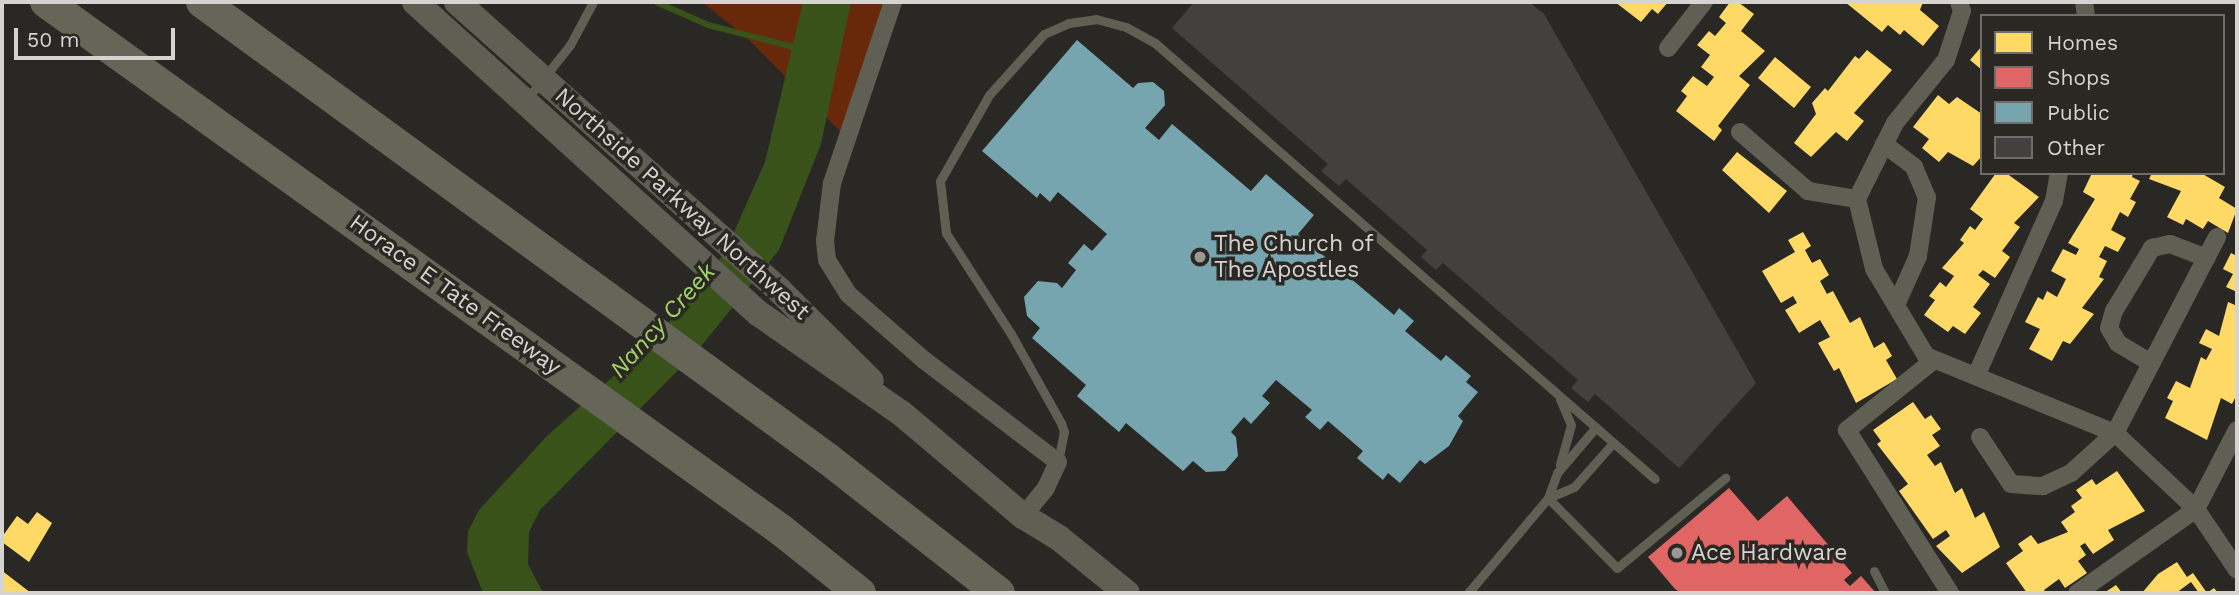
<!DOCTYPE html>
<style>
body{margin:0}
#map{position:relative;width:2239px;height:595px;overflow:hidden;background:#2a2825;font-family:"Work Sans",sans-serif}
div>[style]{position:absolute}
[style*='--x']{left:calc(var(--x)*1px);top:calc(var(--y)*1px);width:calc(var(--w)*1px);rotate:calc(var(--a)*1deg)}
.green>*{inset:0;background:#68290b}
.water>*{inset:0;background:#395219}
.homes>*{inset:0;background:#ffd966}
.shops>*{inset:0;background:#e06666}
.public>*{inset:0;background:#76a5af}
.stream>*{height:6px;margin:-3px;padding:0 3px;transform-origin:3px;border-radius:3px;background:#395219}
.building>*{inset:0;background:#43413f}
.lane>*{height:9px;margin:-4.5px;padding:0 4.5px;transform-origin:4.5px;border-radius:4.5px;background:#605f54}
.street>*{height:18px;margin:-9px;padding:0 9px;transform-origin:9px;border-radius:9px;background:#605f54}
.primary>*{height:26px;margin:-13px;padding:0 13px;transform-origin:13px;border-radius:13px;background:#605f53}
.highway>*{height:32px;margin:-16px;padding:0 16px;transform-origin:16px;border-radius:16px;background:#666658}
.dots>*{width:19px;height:19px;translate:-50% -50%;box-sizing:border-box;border:4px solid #2b2824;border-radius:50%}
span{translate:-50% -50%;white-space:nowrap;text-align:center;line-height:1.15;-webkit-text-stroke:7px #2b2824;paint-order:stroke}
.street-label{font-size:23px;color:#d5d4d1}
.poi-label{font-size:23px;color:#d5d4d1}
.left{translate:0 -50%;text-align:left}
.water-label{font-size:24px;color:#a2d569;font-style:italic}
.frame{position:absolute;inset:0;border:4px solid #d5d4d1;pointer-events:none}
.legend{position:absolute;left:1980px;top:14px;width:245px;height:161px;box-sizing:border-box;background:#2b2824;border:2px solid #6f6d69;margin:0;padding:9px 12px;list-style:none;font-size:21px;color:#d5d4d1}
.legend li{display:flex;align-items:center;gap:14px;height:35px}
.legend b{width:35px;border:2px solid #6f6d69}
.scale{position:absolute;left:14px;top:28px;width:161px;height:32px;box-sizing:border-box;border:4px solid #d5d4d1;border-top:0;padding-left:9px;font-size:21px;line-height:24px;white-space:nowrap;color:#d5d4d1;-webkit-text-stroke:5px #2b2824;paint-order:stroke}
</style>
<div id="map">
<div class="green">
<i style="clip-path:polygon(702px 2px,900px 2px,842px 133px,747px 38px)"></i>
</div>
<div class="water">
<i style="clip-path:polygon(803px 2px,851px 2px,821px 144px,779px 250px,698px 350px,540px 510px,529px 532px,528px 564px,543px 593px,483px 593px,467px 552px,468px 531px,479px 510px,546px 437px,636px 356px,695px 295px,726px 250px,765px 162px)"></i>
</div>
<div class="homes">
<i style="clip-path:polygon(1615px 2px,1668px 2px,1658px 14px,1652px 9px,1641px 22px)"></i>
<i style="clip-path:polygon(1730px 2px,1738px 2px,1754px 14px,1741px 31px,1765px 51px,1739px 76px,1750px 85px,1718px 126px,1722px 130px,1714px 141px,1676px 111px,1687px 96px,1681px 91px,1693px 76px,1707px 86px,1714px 77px,1701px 67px,1710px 55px,1697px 45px,1709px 31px,1715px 36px,1726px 23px,1719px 17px)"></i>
<i style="clip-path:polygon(1845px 2px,1923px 2px,1920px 10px,1939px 26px,1923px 46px,1904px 30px,1900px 35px,1888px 25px,1882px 32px)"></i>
<i style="clip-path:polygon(1982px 46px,1982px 70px,1970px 60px)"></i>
<i style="clip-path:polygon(1867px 50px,1892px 70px,1854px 113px,1864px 121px,1847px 141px,1836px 132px,1811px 157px,1794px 143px,1816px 114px,1812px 103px,1825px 88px,1828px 91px,1855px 56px,1859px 59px)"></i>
<i style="clip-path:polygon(1775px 57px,1811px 87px,1794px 108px,1758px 78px)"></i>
<i style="clip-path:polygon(1938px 95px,1949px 104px,1957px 97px,1982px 114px,1982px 156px,1973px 166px,1948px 152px,1939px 162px,1922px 148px,1929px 139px,1913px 127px)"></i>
<i style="clip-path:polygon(1737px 152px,1787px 191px,1769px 213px,1722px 170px)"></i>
<i style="clip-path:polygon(1996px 173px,2006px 173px,2039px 197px,2014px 223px,2020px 227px,2002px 251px,2010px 257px,1995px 278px,1983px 270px,1978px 275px,1990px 284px,1973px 307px,1981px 313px,1965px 334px,1953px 326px,1948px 332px,1924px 315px,1935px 300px,1929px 296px,1940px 282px,1946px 287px,1954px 276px,1942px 268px,1964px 243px,1960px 240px,1970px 226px,1975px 230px,1983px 219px,1970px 209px)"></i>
<i style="clip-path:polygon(2092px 173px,2133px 173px,2132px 177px,2140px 181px,2130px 199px,2136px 202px,2128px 217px,2120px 212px,2111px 230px,2126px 238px,2118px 252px,2105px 246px,2099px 257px,2107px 261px,2099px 277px,2104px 279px,2082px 308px,2094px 314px,2070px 344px,2063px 341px,2052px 361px,2029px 349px,2040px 329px,2025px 322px,2038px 297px,2043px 300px,2047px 291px,2057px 297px,2066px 279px,2051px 271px,2063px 249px,2076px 255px,2079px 249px,2068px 243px,2095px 199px,2083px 192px)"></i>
<i style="clip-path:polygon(2152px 173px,2201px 173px,2225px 187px,2219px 198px,2237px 209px,2228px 233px,2208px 221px,2203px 229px,2186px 219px,2183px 225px,2167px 217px,2181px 191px,2149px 179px)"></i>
<i style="clip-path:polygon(1803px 232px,1811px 246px,1805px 250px,1812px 263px,1820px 259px,1829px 275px,1820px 281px,1827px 294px,1833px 291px,1850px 323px,1860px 317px,1874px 348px,1884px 342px,1892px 356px,1886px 360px,1897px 379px,1856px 403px,1839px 368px,1834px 371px,1818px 343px,1830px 337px,1820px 320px,1799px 333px,1785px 310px,1797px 303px,1793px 296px,1781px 303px,1762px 271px,1795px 252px,1788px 240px)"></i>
<i style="clip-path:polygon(2231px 253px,2237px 256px,2237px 292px,2226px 287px,2233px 274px,2223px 269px)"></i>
<i style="clip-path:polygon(2237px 300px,2237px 394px,2232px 404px,2221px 398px,2207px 440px,2165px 418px,2173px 401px,2167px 398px,2176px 381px,2190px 388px,2201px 357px,2206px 360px,2212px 349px,2199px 343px,2206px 329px,2219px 336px,2228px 302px,2235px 305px)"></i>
<i style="clip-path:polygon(1913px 402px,1925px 419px,1931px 415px,1941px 429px,1932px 435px,1940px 446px,1927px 455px,1935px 466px,1941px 462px,1955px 493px,1962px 488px,1975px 518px,1984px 512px,2000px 547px,1962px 573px,1936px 546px,1950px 536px,1946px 530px,1933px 539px,1899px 491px,1908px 484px,1877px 444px,1881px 441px,1873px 430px)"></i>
<i style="clip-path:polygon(2117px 471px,2145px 511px,2108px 530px,2114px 540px,2093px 554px,2085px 543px,2080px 546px,2086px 555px,2078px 561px,2087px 573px,2065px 588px,2059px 579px,2044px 590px,2046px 593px,2027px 593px,2006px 563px,2023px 551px,2018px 544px,2031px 535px,2038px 544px,2068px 532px,2061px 522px,2075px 512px,2071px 506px,2082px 498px,2076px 490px,2092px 479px,2096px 485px)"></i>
<i style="clip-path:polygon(37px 512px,52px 523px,29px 562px,2px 542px,2px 537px,17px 516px,28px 524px)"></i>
<i style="clip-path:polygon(2177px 562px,2187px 577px,2193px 573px,2207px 593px,2214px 588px,2218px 593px,2199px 593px,2191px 582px,2176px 593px,2142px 593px,2158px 574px)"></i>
<i style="clip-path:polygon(2px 571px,5px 573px,31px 593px,2px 593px)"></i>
<i style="clip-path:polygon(2116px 585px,2122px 593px,2104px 593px)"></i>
</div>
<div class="shops">
<i style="clip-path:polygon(1729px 488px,1758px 521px,1787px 496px,1852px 573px,1844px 580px,1850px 586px,1861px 576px,1876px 593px,1682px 593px,1675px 589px,1648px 557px)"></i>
</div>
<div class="public">
<i style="clip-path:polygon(1077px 40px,1133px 88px,1138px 83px,1153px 82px,1164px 91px,1165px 105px,1145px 128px,1159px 140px,1172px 124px,1251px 191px,1266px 174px,1314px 215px,1298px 234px,1394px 315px,1399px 308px,1414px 321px,1405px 331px,1441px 361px,1446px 355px,1471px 376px,1466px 382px,1478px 392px,1458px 416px,1463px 421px,1449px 446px,1425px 464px,1420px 460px,1400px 483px,1388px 473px,1383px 480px,1357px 458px,1363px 451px,1328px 421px,1320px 430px,1305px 417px,1312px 410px,1276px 380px,1262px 396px,1270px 403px,1251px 424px,1244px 417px,1231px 432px,1236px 437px,1238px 456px,1225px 471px,1206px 472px,1193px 461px,1183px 471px,1126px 423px,1119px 432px,1077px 396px,1086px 385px,1032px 338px,1040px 328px,1027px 316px,1024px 297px,1038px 281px,1057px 283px,1062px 288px,1076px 270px,1068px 263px,1084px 244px,1092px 251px,1107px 234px,1058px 192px,1050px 202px,1040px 193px,1037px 198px,982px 151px)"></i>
</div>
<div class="stream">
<i style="--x:656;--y:2;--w:57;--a:23.9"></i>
<i style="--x:708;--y:25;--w:92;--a:14.5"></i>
</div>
<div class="building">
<i style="clip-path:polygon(1194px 2px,1529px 2px,1544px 14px,1756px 383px,1679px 468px,1595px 394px,1588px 402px,1571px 388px,1578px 380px,1443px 263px,1436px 270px,1421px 257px,1427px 250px,1346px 179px,1339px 186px,1321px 171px,1328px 164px,1172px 28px)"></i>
</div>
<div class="lane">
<i style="--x:527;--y:99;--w:69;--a:-51.5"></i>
<i style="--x:570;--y:45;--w:49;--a:-61.9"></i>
<i style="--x:1560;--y:399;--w:28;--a:67"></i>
<i style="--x:1571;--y:425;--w:41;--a:105.8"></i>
<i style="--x:1058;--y:462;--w:31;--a:-79"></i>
<i style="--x:1064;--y:432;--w:9;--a:-108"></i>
<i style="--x:1061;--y:423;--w:102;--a:-119.3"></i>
<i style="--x:1011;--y:334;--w:120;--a:-122.8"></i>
<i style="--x:946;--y:233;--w:52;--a:-96.6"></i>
<i style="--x:940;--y:181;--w:99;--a:-60.3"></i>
<i style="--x:989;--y:95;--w:82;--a:-48"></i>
<i style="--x:1044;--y:34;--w:27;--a:-24"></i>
<i style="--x:1069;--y:23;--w:27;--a:-8"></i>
<i style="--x:1096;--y:19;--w:31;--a:15"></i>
<i style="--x:1126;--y:27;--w:33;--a:29"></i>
<i style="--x:1155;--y:43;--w:663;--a:41.09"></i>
<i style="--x:1548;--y:498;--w:98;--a:45.4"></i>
<i style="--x:1617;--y:568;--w:141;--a:-39.8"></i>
<i style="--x:1548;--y:498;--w:28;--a:-23"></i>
<i style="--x:1574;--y:487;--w:59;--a:-48.4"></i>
<i style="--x:1874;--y:571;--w:25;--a:63"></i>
<i style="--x:1468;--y:593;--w:124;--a:-49.9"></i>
<i style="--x:1548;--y:498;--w:27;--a:-70"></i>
<i style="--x:1557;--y:473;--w:60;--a:-49.7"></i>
</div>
<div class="street">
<i style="--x:893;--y:2;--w:191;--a:108.6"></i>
<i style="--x:832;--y:183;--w:58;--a:96.9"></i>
<i style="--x:825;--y:241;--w:19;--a:84"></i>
<i style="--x:827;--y:260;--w:40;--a:58"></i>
<i style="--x:848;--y:294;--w:101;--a:41"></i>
<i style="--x:924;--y:360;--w:168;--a:37.3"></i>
<i style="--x:1058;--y:462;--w:29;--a:115"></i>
<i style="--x:1046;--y:488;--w:36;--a:129"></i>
<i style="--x:1959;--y:2;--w:9;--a:72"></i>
<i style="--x:1962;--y:11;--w:52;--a:108.1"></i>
<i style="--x:1946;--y:60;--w:81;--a:129"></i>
<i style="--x:1895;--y:123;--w:85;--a:116.6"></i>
<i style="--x:1857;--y:199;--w:72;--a:76.3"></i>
<i style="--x:1874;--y:269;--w:101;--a:59.1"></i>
<i style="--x:1926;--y:356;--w:204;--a:22.2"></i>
<i style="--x:2115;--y:433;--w:111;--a:43.2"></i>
<i style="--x:2196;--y:509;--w:73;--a:56.1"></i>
<i style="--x:2084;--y:2;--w:14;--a:82"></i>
<i style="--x:1668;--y:48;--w:58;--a:-52"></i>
<i style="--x:1740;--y:132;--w:90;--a:40.9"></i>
<i style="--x:1808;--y:191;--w:50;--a:9.3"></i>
<i style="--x:1884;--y:144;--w:38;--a:37"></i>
<i style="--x:1914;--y:167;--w:33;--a:67"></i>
<i style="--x:1927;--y:197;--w:60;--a:98.7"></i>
<i style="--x:1918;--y:256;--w:54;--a:114.2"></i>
<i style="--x:1934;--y:360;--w:112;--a:141.2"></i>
<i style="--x:1847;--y:430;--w:193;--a:57.7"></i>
<i style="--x:2151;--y:363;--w:39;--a:-149"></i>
<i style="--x:2118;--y:343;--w:17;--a:-121"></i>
<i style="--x:2109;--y:328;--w:18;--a:-74"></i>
<i style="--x:2114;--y:311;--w:74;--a:-58.9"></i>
<i style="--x:2152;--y:248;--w:18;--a:-13"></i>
<i style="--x:2170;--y:244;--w:39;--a:21"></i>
<i style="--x:1976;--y:376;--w:192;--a:-66"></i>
<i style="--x:2054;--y:201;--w:28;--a:-80"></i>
<i style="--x:1980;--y:437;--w:56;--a:56.6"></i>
<i style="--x:2011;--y:484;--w:32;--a:4"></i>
<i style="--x:2043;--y:486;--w:31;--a:-25"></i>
<i style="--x:2071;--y:473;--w:59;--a:-42.3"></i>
<i style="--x:2115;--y:433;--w:221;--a:-62.5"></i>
<i style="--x:2077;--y:593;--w:146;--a:-35.2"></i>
<i style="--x:2196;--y:509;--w:89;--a:-62.6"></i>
</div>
<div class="primary">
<i style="--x:415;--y:2;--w:463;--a:42.2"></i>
<i style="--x:758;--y:313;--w:174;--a:35"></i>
<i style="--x:901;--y:413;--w:160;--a:40.2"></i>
<i style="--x:1023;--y:516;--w:42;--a:31.4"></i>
<i style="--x:1059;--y:538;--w:87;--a:39"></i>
<i style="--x:457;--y:2;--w:432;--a:41.8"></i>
<i style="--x:779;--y:290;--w:129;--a:44.7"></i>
</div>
<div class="highway">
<i style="--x:46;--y:2;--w:905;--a:35.69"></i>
<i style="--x:781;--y:530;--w:101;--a:38.6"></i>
<i style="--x:202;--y:2;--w:775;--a:36.13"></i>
<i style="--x:828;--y:459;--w:217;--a:38.1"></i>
</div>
<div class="dots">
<i style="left:1200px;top:257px;background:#999895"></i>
<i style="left:1677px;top:553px;background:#999895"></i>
</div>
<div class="street-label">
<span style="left:682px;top:204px;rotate:42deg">Northside Parkway Northwest</span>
<span style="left:455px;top:295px;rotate:36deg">Horace E Tate Freeway</span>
</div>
<div class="poi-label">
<span class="left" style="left:1214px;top:257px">The Church of<br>The Apostles</span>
<span class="left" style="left:1691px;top:553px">Ace Hardware</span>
</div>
<div class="water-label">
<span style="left:663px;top:321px;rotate:-48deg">Nancy Creek</span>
</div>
<div class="frame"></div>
<ul class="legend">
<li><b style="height:19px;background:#ffd966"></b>Homes</li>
<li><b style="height:19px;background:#e06666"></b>Shops</li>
<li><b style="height:19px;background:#76a5af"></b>Public</li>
<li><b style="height:19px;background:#43413f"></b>Other</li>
</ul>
<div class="scale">50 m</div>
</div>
